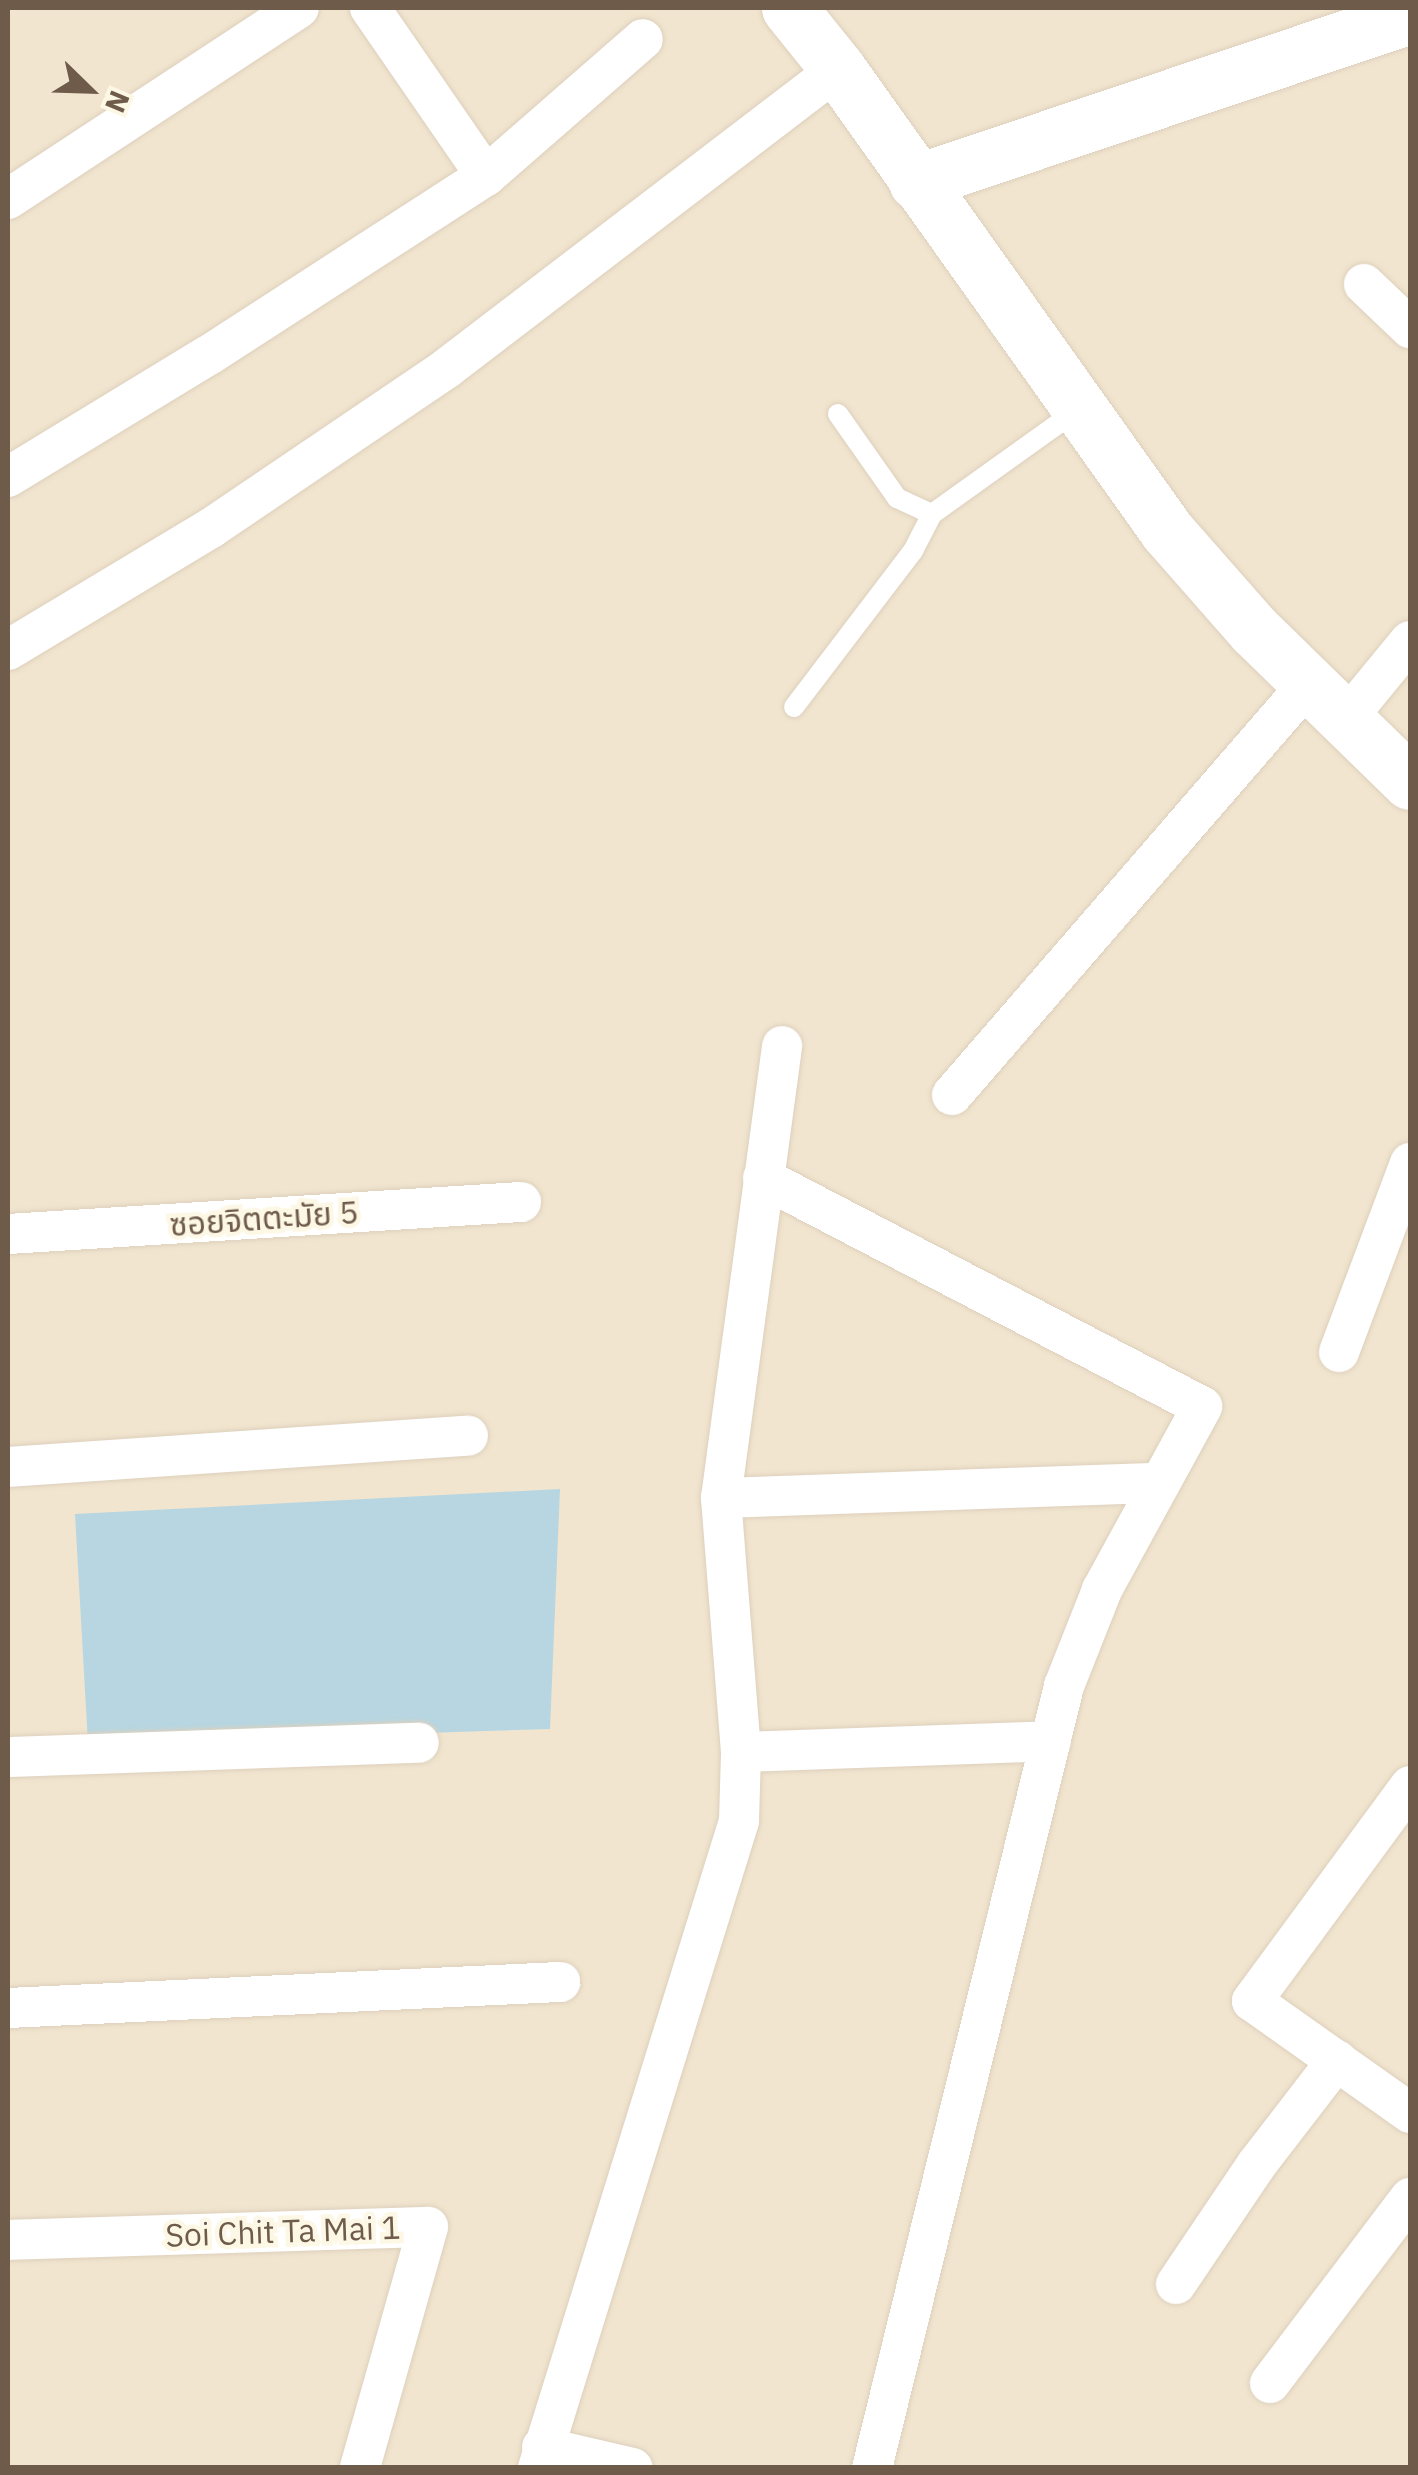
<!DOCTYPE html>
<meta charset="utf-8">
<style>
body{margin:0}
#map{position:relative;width:1418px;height:2475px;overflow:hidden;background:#faf3e0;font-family:"IBM Plex Sans","Noto Sans Thai",sans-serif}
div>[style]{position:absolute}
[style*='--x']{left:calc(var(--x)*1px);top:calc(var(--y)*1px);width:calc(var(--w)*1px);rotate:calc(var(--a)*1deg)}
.residential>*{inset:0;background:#f1e5cf}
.water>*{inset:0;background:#b7d6e1}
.roads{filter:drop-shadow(0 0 2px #ddd0bd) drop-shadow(0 0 2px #ddd0bd)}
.lane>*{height:20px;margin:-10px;padding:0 10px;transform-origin:10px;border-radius:10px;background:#fff}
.street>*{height:40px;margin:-20px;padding:0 20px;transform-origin:20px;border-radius:20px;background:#fff}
.secondary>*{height:55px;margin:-27.5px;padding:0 27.5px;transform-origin:27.5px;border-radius:27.5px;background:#fff}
span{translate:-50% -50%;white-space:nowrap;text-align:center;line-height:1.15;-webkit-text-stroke:9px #fdf7e5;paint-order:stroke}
.street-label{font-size:32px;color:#6e5b4a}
.frame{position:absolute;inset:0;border:10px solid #6e5b4a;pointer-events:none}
.north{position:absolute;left:40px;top:40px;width:100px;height:100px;-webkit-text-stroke:8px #fdf7e5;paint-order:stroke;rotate:113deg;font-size:28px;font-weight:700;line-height:40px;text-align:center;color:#6e5b4a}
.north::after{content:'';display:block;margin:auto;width:35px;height:45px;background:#6e5b4a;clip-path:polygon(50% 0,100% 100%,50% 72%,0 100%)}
</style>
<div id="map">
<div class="residential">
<i style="clip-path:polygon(8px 8px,1410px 8px,1410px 2467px,8px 2468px)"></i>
</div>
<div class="water">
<i style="clip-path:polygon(560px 1489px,550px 1729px,88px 1744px,75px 1514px)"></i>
</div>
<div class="roads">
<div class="lane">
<i style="--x:838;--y:414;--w:103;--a:54.9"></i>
<i style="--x:897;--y:498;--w:38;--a:25"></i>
<i style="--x:794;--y:707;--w:196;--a:-52.7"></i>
<i style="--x:913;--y:551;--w:42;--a:-62.8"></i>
<i style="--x:932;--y:514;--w:178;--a:-35.6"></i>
</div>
<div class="street">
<i style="--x:370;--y:8;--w:204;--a:55.4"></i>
<i style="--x:8;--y:199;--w:348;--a:-33.3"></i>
<i style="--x:1364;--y:284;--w:64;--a:43.7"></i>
<i style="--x:8;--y:477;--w:235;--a:-31.3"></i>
<i style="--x:209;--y:355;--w:330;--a:-32.9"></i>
<i style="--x:486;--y:176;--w:208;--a:-41.1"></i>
<i style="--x:8;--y:650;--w:237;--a:-31"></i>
<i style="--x:211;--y:528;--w:285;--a:-34.1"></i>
<i style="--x:447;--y:368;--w:492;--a:-37.4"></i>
<i style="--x:1345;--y:720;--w:102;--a:-50.6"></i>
<i style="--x:952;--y:1095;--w:544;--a:-49.1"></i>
<i style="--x:763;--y:1178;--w:495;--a:27.5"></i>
<i style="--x:1202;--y:1407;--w:209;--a:118.7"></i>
<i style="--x:1102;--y:1590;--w:103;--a:111.6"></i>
<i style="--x:1064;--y:1686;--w:805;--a:103.79"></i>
<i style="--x:8;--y:1234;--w:514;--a:-3.57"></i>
<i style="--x:1339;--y:1352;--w:202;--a:-69.4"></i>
<i style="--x:8;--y:1467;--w:461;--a:-3.9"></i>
<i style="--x:721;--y:1498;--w:439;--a:-2"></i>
<i style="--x:741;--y:1752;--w:310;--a:-2"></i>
<i style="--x:8;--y:1757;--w:411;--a:-2"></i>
<i style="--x:1410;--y:1786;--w:267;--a:126.3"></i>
<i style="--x:1252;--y:2001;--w:194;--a:35.3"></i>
<i style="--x:8;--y:2008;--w:553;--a:-2.7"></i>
<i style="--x:8;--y:2240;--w:420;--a:-1.8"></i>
<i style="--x:428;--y:2227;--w:250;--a:105.8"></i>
<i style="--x:1176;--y:2284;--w:145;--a:-56"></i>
<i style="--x:1257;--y:2164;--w:131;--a:-52.4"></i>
<i style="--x:1270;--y:2383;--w:232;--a:-52.9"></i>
<i style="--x:542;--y:2447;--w:93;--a:13"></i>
<i style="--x:538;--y:2468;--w:678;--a:-72.74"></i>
<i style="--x:739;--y:1821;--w:69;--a:-88.3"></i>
<i style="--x:741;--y:1752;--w:255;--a:-94.5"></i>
<i style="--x:721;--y:1498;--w:456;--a:-82.3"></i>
</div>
<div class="secondary">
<i style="--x:789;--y:8;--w:78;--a:51.2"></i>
<i style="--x:838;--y:69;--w:567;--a:54.54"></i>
<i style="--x:1167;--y:531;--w:133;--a:48.7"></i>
<i style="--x:1255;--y:631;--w:216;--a:44.3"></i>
<i style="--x:916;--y:182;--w:521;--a:-18.57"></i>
</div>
</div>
<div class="street-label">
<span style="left:264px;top:1218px;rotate:-4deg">ซอยจิตตะมัย 5</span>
<span style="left:283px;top:2231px;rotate:-2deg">Soi Chit Ta Mai 1</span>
</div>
<div class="frame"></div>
<div class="north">N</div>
</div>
